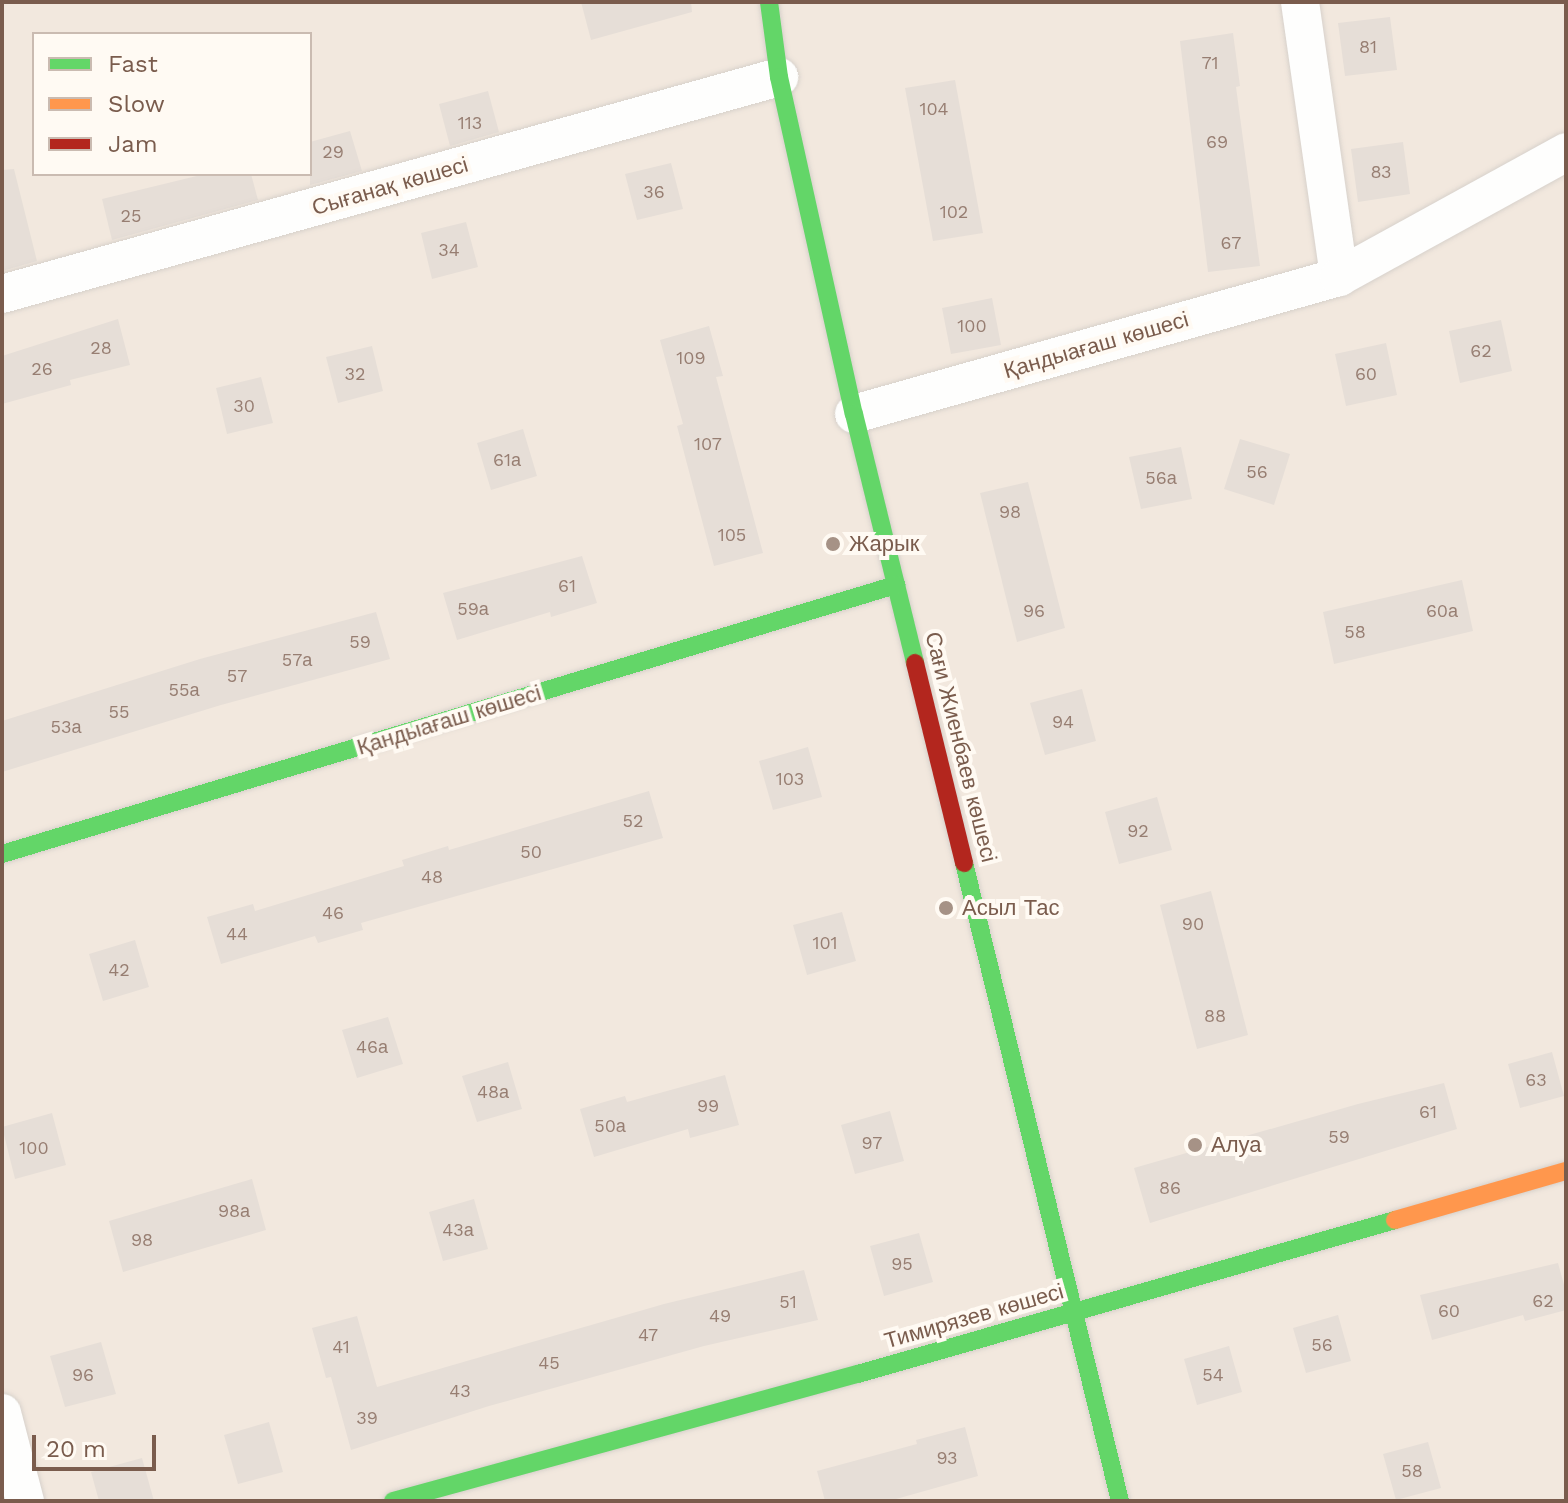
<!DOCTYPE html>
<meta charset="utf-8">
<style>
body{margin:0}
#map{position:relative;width:1568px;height:1503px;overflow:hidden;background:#f9f5f0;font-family:"Work Sans",sans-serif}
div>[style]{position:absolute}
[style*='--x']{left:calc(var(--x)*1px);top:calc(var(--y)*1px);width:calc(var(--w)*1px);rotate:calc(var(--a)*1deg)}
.residential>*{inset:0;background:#f2e8de}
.building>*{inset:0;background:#e6ded7}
.roads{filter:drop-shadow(0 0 2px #d7d1cb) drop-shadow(0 0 2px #d7d1cb)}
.street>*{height:38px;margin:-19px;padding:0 19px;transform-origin:19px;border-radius:19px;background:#fefefd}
.fast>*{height:18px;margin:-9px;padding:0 9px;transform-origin:9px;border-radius:9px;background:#63d668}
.slow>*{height:18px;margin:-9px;padding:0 9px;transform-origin:9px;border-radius:9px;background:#ff974d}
.jam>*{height:18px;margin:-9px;padding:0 9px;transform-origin:9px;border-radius:9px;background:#b3261e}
.dots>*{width:22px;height:22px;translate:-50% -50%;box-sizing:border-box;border:4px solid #fffaf3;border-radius:50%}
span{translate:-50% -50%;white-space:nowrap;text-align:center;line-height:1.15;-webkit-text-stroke:8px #fffaf3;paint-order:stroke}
.number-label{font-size:18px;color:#977e72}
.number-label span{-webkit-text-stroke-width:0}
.street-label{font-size:22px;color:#7a5c4d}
.poi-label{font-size:22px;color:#7a5c4d}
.left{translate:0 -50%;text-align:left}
.frame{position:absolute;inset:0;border:4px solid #7a5c4d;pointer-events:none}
.legend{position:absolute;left:32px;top:32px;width:280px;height:144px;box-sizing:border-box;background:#fffaf3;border:2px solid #cabbb1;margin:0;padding:10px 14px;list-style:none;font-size:24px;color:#7a5c4d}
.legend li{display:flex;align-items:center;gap:16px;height:40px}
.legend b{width:40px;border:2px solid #cabbb1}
.scale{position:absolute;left:32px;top:1435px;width:124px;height:36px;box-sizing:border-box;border:4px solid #7a5c4d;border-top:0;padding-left:10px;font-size:24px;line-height:28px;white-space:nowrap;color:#7a5c4d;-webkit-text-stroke:6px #fffaf3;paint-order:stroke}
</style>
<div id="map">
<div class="residential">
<i style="clip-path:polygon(evenodd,2px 2px,1566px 2px,1566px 1501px,2px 1501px,2px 2px,34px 34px,310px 34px,310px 174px,34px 174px,34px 34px)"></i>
</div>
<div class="building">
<i style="clip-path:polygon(581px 2px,691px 2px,692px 12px,591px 40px)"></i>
<i style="clip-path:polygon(1390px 17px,1397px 70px,1345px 76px,1338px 23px)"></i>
<i style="clip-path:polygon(1233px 33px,1240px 86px,1236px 87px,1260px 266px,1208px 272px,1180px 41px)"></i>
<i style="clip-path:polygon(955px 80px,983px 233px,933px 241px,905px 88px)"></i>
<i style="clip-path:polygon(488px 91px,499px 132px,450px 146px,439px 104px)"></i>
<i style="clip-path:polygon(350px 131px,362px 171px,310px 185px,310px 142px)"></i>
<i style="clip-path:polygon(1403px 142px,1410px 194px,1358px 202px,1351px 149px)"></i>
<i style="clip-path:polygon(671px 163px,683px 209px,637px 220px,625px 174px)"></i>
<i style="clip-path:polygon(14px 169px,37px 261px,2px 271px,2px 170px)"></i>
<i style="clip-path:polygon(205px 174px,251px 174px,258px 200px,112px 240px,102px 199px)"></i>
<i style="clip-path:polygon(466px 222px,478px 267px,432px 279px,421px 233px)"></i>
<i style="clip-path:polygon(992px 298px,1001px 345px,951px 354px,942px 308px)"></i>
<i style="clip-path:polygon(118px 319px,130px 365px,70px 380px,71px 385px,2px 404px,2px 356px)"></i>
<i style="clip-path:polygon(1501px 320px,1512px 371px,1460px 383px,1449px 331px)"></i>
<i style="clip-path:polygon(709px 326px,723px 376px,716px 377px,763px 553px,714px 566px,677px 426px,683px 424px,660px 340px)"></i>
<i style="clip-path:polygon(1386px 343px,1397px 395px,1346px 406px,1335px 354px)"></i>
<i style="clip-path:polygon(372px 346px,383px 391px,338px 403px,326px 357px)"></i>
<i style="clip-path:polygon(261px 377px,273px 423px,227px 434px,216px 388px)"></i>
<i style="clip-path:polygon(523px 429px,537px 476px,491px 490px,477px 443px)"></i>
<i style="clip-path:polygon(1240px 439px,1290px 454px,1274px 505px,1224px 489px)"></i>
<i style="clip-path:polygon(1181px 447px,1192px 499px,1141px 509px,1129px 457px)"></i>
<i style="clip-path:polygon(1028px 482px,1065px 628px,1017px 642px,980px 493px)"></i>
<i style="clip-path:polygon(582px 556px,597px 603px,551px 617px,550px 612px,457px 640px,443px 593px)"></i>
<i style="clip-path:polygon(1462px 580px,1473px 631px,1334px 664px,1323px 612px)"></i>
<i style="clip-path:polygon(376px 612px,390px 659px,221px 705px,2px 772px,2px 721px,200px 659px)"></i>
<i style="clip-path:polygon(1082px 689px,1096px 741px,1045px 755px,1030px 703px)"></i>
<i style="clip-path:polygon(808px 747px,822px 797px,773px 810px,759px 761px)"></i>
<i style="clip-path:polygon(649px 791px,663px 838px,361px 923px,363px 930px,318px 943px,315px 936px,221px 964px,207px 917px,253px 904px,255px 911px,404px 866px,402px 860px,448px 846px,449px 850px)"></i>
<i style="clip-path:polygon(1157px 797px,1172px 850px,1119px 864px,1105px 812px)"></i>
<i style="clip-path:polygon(1211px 891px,1248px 1035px,1197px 1049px,1160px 905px)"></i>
<i style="clip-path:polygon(842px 912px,856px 961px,807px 975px,793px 925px)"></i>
<i style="clip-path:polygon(135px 940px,149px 987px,103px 1001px,89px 954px)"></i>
<i style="clip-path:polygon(388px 1017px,403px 1064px,357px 1078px,342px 1030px)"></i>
<i style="clip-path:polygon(1552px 1052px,1564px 1096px,1520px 1108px,1508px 1064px)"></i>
<i style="clip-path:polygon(508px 1062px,522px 1109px,477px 1122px,462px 1076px)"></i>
<i style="clip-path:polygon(725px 1075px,739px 1125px,690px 1138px,688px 1129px,594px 1157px,580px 1109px,625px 1096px,627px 1102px)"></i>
<i style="clip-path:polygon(1444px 1083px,1457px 1129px,1150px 1223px,1134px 1168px,1358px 1104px)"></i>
<i style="clip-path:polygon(890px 1111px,904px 1161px,855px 1174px,841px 1125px)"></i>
<i style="clip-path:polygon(52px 1113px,66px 1165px,15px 1179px,2px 1127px)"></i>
<i style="clip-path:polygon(252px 1179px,266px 1230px,123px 1272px,109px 1221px)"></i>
<i style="clip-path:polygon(474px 1199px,488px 1249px,443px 1261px,429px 1212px)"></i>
<i style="clip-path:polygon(919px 1233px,933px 1282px,884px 1296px,870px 1246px)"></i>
<i style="clip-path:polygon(1558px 1263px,1566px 1292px,1566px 1310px,1525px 1321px,1523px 1315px,1432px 1340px,1420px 1295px)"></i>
<i style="clip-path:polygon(804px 1270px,818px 1320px,704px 1346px,489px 1406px,351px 1450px,331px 1377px,326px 1378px,312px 1328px,357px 1316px,377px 1387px,664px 1304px)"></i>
<i style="clip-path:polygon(1338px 1315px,1351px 1361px,1306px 1373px,1293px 1328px)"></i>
<i style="clip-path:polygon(101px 1342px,116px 1394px,65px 1407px,50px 1356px)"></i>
<i style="clip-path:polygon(1229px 1346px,1242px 1392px,1197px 1405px,1184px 1359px)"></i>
<i style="clip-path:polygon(269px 1422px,283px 1472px,238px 1484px,224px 1435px)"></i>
<i style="clip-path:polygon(965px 1427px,978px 1476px,889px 1501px,825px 1501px,817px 1471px,917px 1444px,916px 1440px)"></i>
<i style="clip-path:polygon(1428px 1442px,1441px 1488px,1396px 1500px,1383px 1454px)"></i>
<i style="clip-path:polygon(142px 1458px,154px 1501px,99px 1501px,91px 1472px)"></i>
</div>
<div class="roads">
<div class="street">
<i style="--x:1300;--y:2;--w:278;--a:81.9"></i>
<i style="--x:2;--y:294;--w:807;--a:-15.6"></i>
<i style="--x:854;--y:414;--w:504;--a:-15.77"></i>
<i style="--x:1339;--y:277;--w:259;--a:-28.8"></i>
<i style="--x:2;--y:1413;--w:91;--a:75.4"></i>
</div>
<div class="fast">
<i style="--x:769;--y:2;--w:76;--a:82.4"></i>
<i style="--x:779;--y:77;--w:345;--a:77.5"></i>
<i style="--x:854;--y:414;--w:256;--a:76.2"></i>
<i style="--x:2;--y:854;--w:934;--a:-16.75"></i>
<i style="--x:964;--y:863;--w:657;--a:76.26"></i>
<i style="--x:393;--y:1501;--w:482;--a:-15.3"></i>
<i style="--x:858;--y:1374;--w:559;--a:-16"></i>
</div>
<div class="slow">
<i style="--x:1395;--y:1220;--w:178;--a:-16"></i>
</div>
<div class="jam">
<i style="--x:915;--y:663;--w:206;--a:76.2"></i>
</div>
</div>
<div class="dots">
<i style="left:833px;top:544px;background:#a69286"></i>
<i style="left:946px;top:908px;background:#a69286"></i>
<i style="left:1195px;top:1145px;background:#a69286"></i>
</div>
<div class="number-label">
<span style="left:1368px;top:47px">81</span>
<span style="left:1210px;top:63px">71</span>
<span style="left:934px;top:109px">104</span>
<span style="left:470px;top:123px">113</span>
<span style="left:1217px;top:142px">69</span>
<span style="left:333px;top:152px">29</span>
<span style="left:1381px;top:172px">83</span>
<span style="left:654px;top:192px">36</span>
<span style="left:954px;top:212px">102</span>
<span style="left:131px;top:216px">25</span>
<span style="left:1231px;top:243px">67</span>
<span style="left:449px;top:250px">34</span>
<span style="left:972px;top:326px">100</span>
<span style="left:101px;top:348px">28</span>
<span style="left:1481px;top:351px">62</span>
<span style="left:691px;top:358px">109</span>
<span style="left:42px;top:369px">26</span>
<span style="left:355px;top:374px">32</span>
<span style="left:1366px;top:374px">60</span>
<span style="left:244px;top:406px">30</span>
<span style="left:708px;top:444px">107</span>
<span style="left:507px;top:460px">61а</span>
<span style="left:1257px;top:472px">56</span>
<span style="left:1161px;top:478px">56а</span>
<span style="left:1010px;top:512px">98</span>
<span style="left:732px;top:535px">105</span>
<span style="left:567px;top:586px">61</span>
<span style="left:473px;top:609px">59а</span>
<span style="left:1034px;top:611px">96</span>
<span style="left:1442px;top:611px">60а</span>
<span style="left:1355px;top:632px">58</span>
<span style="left:360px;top:642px">59</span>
<span style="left:297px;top:660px">57а</span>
<span style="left:237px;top:676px">57</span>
<span style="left:184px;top:690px">55а</span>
<span style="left:119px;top:712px">55</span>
<span style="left:1063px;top:722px">94</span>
<span style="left:66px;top:727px">53а</span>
<span style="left:790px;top:779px">103</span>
<span style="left:633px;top:821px">52</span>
<span style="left:1138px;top:831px">92</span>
<span style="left:531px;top:852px">50</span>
<span style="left:432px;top:877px">48</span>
<span style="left:333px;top:913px">46</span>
<span style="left:1193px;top:924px">90</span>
<span style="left:237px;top:934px">44</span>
<span style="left:825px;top:943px">101</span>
<span style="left:119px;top:970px">42</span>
<span style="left:1215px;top:1016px">88</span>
<span style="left:372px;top:1047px">46а</span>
<span style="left:1536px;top:1080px">63</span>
<span style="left:493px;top:1092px">48а</span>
<span style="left:708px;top:1106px">99</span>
<span style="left:1428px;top:1112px">61</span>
<span style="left:610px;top:1126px">50а</span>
<span style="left:1339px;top:1137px">59</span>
<span style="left:872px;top:1143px">97</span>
<span style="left:34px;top:1148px">100</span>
<span style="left:1170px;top:1188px">86</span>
<span style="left:234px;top:1211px">98а</span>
<span style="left:458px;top:1230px">43а</span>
<span style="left:142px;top:1240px">98</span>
<span style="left:902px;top:1264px">95</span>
<span style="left:1543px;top:1301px">62</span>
<span style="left:788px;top:1302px">51</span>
<span style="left:1449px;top:1311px">60</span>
<span style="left:720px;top:1316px">49</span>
<span style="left:648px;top:1335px">47</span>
<span style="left:1322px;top:1345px">56</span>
<span style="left:341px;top:1347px">41</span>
<span style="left:549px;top:1363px">45</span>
<span style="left:83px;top:1375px">96</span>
<span style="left:1213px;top:1375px">54</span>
<span style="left:460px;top:1391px">43</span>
<span style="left:367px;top:1418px">39</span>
<span style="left:947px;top:1458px">93</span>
<span style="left:1412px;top:1471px">58</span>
</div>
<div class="street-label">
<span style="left:390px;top:186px;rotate:-16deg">Сығанақ көшесі</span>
<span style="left:1096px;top:345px;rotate:-16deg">Қандыағаш көшесі</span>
<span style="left:449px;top:720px;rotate:-17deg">Қандыағаш көшесі</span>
<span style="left:961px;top:747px;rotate:76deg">Сағи Жиенбаев көшесі</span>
<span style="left:974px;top:1316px;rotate:-16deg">Тимирязев көшесі</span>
</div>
<div class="poi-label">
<span class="left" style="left:849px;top:544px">Жарык</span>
<span class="left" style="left:962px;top:908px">Асыл Тас</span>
<span class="left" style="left:1211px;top:1145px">Алуа</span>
</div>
<div class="frame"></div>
<ul class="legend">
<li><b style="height:10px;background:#63d668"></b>Fast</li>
<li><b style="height:10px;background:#ff974d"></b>Slow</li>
<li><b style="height:10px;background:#b3261e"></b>Jam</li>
</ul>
<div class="scale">20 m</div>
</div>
